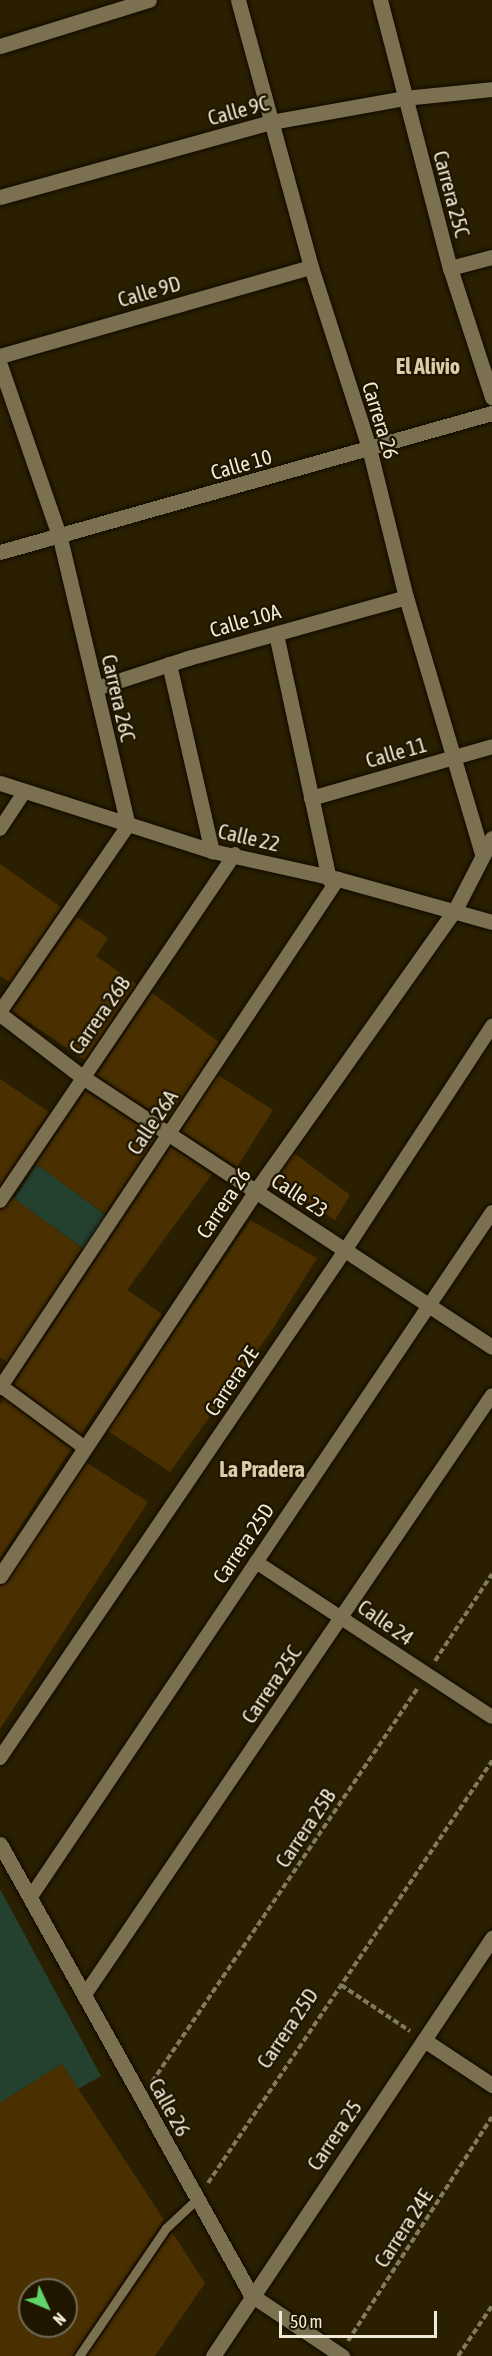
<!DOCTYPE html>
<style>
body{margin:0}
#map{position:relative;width:492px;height:2356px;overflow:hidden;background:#2a2001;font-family:"Asap Condensed",sans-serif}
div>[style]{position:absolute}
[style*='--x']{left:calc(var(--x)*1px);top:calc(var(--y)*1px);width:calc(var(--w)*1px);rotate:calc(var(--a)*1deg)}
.green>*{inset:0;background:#24402e}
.building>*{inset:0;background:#4a3000}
.path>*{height:4px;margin-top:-2px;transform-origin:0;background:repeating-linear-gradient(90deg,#817960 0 6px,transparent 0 9px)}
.roads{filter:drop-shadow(0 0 2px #110900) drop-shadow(0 0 2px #110900)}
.service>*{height:9px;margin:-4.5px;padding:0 4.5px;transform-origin:4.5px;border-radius:4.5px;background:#7b7050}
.pedestrian>*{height:14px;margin:-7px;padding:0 7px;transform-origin:7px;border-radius:7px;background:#7b7050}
.minor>*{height:15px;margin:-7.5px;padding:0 7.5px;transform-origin:7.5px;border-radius:7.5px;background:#7b7050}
.tertiary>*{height:15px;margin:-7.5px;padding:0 7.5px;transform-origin:7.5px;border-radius:7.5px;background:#7b7050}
span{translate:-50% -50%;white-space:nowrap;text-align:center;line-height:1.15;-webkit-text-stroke:5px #201600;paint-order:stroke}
.street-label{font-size:21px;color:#f0ead9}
.neighbourhood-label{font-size:22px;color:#d9cdaa;font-weight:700}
.north{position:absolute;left:18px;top:2278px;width:60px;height:60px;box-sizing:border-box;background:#201600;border:2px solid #736b57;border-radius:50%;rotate:134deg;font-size:16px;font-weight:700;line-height:24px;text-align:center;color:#f0ead9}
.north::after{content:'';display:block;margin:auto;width:21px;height:27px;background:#60d56a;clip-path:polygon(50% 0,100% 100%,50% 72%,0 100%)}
.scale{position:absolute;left:279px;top:2311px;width:158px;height:27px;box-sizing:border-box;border:3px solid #f0ead9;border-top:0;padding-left:8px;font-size:18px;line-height:21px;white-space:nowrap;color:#f0ead9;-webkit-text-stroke:4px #201600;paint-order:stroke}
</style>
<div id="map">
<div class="green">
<i style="clip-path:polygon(37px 1164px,111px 1219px,87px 1251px,14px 1199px)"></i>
<i style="clip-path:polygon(0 1889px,101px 2076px,78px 2089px,62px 2064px,0 2103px)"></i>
</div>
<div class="building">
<i style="clip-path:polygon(0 864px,61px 907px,10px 982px,0 976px)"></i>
<i style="clip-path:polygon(77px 917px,108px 938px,96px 956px,136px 984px,85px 1060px,12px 1011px)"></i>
<i style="clip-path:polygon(152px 993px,219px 1042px,167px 1121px,97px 1075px)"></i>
<i style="clip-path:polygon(218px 1075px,273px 1110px,237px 1167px,182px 1131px)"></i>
<i style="clip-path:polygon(0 1079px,49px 1112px,0 1185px)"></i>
<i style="clip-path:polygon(86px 1091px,156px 1137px,105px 1214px,36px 1164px)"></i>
<i style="clip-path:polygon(171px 1147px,212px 1174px,127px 1290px,162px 1314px,81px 1434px,14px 1384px)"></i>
<i style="clip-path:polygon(294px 1153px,350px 1195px,335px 1220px,275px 1181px)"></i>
<i style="clip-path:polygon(13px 1198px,82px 1248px,7px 1362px,0 1357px,0 1210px)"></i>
<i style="clip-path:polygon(250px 1220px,317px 1258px,272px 1330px,170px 1472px,108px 1431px)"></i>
<i style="clip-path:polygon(4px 1399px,71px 1449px,0 1558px,0 1405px)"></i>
<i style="clip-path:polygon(87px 1463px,148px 1502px,0 1729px,0 1586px,8px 1581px)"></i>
<i style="clip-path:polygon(evenodd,62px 2064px,164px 2220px,72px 2356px,0 2356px,0 2103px,62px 2064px,30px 2290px,66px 2290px,66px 2326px,30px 2326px,30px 2290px)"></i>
<i style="clip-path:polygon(172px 2232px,205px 2283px,155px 2356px,87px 2356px)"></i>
</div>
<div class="path">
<i style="--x:435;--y:1661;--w:104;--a:-56.8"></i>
<i style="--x:341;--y:1985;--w:83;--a:33.7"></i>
<i style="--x:152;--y:2082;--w:475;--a:-56"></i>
<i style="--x:208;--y:2183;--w:509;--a:-56.06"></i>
<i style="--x:348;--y:2341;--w:266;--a:-57.3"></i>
<i style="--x:458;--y:2356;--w:60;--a:-55.8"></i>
</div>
<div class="roads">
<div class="service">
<i style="--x:79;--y:2356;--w:155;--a:-55.8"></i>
<i style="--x:166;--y:2228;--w:42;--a:-43.1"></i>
</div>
<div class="pedestrian">
<i style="--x:0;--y:829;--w:45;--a:-56.7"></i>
<i style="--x:0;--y:1012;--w:226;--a:-55.5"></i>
<i style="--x:0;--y:1201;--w:419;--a:-55.9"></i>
<i style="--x:1;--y:1386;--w:104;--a:36.4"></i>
<i style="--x:0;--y:1388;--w:611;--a:-56.41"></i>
<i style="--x:256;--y:1562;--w:282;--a:33.3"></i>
<i style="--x:0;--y:1758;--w:615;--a:-55.79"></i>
<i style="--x:346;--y:1249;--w:267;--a:-56.8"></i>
<i style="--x:30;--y:1898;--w:827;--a:-56.04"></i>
<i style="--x:84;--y:1996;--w:726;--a:-55.83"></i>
</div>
<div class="minor">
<i style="--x:238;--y:0;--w:277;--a:74.7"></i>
<i style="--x:311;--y:267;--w:190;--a:72.2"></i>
<i style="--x:369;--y:448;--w:154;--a:76.1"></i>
<i style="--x:406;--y:597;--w:268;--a:73.5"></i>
<i style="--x:380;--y:0;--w:277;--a:75.4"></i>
<i style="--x:450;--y:268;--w:136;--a:72"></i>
<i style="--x:0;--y:46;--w:156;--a:-17.2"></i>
<i style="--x:0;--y:197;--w:281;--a:-15.5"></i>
<i style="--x:271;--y:122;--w:135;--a:-10.2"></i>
<i style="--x:404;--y:98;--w:88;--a:-5.8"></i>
<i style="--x:450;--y:268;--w:43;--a:-14.7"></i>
<i style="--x:0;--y:356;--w:323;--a:-16"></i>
<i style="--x:0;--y:365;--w:183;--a:70.9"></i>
<i style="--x:60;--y:538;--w:296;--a:76.7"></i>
<i style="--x:0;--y:552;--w:511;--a:-15.78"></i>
<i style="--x:276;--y:634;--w:251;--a:77.8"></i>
<i style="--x:169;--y:664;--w:192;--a:77.1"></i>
<i style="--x:96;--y:688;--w:97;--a:-18.1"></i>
<i style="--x:188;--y:658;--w:226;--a:-15.6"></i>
<i style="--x:311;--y:798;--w:188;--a:-16"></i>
<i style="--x:0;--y:1014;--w:102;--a:37.4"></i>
<i style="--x:81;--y:1076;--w:492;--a:33.4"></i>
<i style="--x:0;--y:1385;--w:1;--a:45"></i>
<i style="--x:0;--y:1576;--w:461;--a:-56.4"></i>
<i style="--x:255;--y:1192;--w:346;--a:-54.7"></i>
<i style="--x:455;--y:910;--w:81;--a:-62.8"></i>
<i style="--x:0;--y:1844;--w:516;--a:60.9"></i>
<i style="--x:251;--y:2295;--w:110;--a:33.8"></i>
<i style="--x:424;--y:2040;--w:82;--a:33.5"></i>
</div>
<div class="tertiary">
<i style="--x:0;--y:783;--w:223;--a:17.8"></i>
<i style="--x:212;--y:851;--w:129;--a:12.5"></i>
<i style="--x:338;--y:879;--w:160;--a:15.6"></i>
<i style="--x:213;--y:2356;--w:503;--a:-56.28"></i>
</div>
</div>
<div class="street-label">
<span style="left:238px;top:110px;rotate:-15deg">Calle 9C</span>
<span style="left:452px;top:194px;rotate:75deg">Carrera 25C</span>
<span style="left:149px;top:291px;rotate:-16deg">Calle 9D</span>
<span style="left:381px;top:420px;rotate:73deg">Carrera 26</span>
<span style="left:241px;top:464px;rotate:-16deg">Calle 10</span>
<span style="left:245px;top:620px;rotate:-16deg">Calle 10A</span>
<span style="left:119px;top:698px;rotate:77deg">Carrera 26C</span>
<span style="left:396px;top:752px;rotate:-16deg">Calle 11</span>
<span style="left:249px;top:837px;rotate:13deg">Calle 22</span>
<span style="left:99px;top:1015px;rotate:-55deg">Carrera 26B</span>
<span style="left:152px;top:1122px;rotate:-56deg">Calle 26A</span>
<span style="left:300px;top:1195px;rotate:33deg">Calle 23</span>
<span style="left:223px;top:1203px;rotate:-56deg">Carrera 26</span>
<span style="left:231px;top:1381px;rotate:-56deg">Carrera 2E</span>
<span style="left:243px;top:1543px;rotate:-56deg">Carrera 25D</span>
<span style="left:386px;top:1622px;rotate:35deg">Calle 24</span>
<span style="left:271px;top:1684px;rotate:-56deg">Carrera 25C</span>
<span style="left:305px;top:1828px;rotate:-56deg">Carrera 25B</span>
<span style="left:287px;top:2028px;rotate:-56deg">Carrera 25D</span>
<span style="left:170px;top:2107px;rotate:61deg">Calle 26</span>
<span style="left:334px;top:2135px;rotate:-56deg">Carrera 25</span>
<span style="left:403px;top:2228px;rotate:-57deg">Carrera 24E</span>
</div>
<div class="neighbourhood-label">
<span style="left:428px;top:367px">El Alivio</span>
<span style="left:262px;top:1470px">La Pradera</span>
</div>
<div class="north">N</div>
<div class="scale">50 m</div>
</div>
